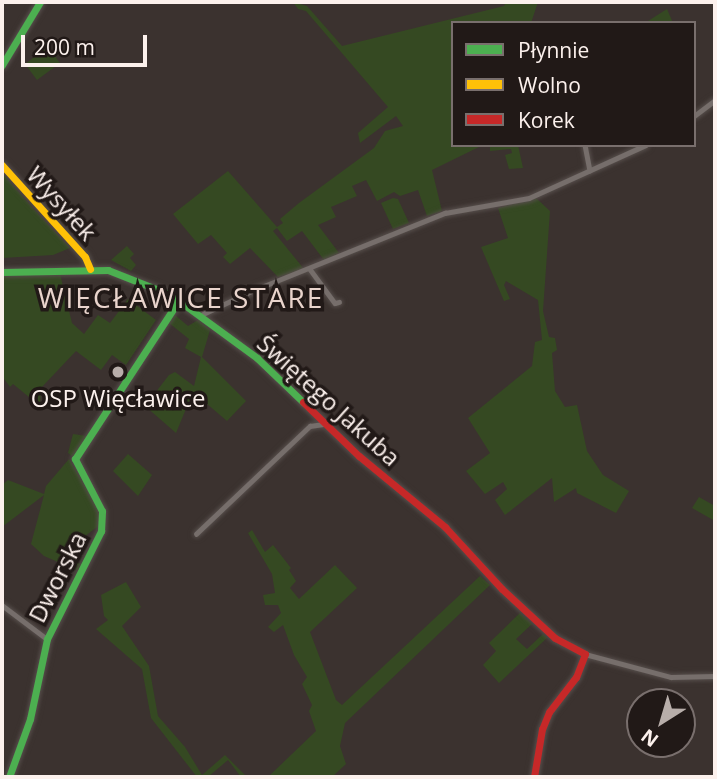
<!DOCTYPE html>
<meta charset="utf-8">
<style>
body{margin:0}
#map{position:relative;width:717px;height:779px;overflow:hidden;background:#3b322f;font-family:"Open Sans",sans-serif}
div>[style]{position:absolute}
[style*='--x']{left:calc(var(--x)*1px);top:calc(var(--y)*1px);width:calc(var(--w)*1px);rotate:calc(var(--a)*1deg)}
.green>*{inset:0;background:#354922}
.roads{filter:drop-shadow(0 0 2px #564e4b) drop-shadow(0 0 2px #564e4b)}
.street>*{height:4.5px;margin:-2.25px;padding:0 2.25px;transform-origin:2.25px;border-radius:2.25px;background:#766e6b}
.fast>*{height:7px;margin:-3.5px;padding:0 3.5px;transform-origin:3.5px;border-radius:3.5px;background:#4caf50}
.slow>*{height:7px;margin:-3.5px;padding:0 3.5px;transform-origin:3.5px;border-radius:3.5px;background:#ffc107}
.jam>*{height:7px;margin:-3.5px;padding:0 3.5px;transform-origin:3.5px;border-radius:3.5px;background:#c62828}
.dots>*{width:19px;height:19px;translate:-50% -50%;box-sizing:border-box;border:4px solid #211917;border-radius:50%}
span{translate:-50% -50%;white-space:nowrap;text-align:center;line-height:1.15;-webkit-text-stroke:7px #211917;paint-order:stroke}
.street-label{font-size:24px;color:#fcf1ed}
.poi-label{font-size:24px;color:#fcf1ed}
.quarter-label{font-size:28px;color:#e9d4cc;letter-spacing:2px}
.frame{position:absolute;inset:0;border:4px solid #fcf1ed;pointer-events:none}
.legend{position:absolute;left:451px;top:21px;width:245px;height:126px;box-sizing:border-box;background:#211917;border:2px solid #796f6d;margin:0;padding:9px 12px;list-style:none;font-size:21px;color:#fcf1ed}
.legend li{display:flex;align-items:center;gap:14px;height:35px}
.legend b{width:35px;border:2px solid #796f6d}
.north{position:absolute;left:626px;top:688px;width:70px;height:70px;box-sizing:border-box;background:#211917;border:2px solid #796f6d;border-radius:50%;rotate:217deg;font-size:19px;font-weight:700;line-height:28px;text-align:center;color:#fcf1ed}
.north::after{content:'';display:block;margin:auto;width:24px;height:32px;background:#b8aeaa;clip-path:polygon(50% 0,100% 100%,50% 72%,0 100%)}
.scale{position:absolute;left:21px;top:35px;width:126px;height:32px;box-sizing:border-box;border:4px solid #fcf1ed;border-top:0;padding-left:9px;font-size:21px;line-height:24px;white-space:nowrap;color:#fcf1ed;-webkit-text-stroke:5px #211917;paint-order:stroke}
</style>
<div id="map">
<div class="green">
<i style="clip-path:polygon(293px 2px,307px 6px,342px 46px,504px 6px,506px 2px,538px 2px,531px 23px,453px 23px,453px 145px,483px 145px,432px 170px,442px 211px,427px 216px,418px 190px,400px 196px,394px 192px,377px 201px,366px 180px,352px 186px,357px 196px,331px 207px,336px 217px,318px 225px,339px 253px,324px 260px,302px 231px,287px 241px,277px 228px,273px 231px,304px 269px,278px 277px,250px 248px,230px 264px,223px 257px,227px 253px,211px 235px,198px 244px,173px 214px,228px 171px,277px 227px,283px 223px,280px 219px,299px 203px,374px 148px,385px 131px,403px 126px,396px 116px,360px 143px,358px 133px,388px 107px,306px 11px,298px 9px)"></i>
<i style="clip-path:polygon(667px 9px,673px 23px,647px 23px,648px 21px)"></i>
<i style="clip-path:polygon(48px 47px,60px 63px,37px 80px,25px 64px)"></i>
<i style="clip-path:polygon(490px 145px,518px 145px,523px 168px,509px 169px,505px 155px,512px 153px,511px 149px,490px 151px)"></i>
<i style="clip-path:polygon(2px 173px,30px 205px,70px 248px,53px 255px,2px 258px)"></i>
<i style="clip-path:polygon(393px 198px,398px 199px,409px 223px,393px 229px,381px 203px)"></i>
<i style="clip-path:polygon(536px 198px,550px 211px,543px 311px,549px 337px,555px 338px,557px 350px,552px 353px,555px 391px,565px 407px,577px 405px,587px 451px,603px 475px,629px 491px,616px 513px,577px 493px,576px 488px,554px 502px,552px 478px,505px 515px,495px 500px,507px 489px,503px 482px,485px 494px,466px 471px,490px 453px,468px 418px,532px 366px,535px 342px,542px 340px,538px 300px,506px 281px,504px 285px,510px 299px,504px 301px,481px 247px,508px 238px,498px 208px)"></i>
<i style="clip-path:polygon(127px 246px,134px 254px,130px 258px,136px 265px,131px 271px,111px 260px)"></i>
<i style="clip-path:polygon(60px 274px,72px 323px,84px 334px,98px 315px,110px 323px,128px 299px,156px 320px,126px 365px,112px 355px,101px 370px,76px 351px,41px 388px,40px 406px,13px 384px,10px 387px,2px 376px,2px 275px)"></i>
<i style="clip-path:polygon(175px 315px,188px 326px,198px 320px,210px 330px,202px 357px,246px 401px,227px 421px,193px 392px,176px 433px,145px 406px,169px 375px,175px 372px,194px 386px,201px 357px,185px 348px,189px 339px,169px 323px)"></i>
<i style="clip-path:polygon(73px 434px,87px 436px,73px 457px,68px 453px)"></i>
<i style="clip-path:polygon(128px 454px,152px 475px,138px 496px,113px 471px)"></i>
<i style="clip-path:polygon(69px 459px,99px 510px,101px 524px,76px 543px,77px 562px,82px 564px,79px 571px,44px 556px,31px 544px,44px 495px,2px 527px,2px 485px,8px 480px,44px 494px,46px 486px)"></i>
<i style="clip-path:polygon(699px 497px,715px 506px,715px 521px,692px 508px)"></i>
<i style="clip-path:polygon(252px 530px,265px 552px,273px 545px,291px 568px,289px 570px,296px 581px,290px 588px,299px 599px,335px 565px,357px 588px,310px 632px,336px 700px,342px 705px,480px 576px,490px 585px,345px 723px,340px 746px,346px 764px,332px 777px,268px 777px,316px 731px,309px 711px,312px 705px,302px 684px,307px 677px,294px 655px,283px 625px,274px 632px,268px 627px,281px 613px,278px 605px,265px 605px,263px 595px,275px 593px,272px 574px,248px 533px)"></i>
<i style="clip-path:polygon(126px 582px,141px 607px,122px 626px,149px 666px,158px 716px,185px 747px,202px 775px,225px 755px,247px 777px,241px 777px,228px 760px,208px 777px,197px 777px,151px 718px,142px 669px,96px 629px,108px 620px,104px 616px,101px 595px)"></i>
<i style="clip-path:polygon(520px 613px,532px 624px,516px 639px,527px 649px,543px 634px,547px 638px,499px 683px,483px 665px,496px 651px,489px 643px)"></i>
</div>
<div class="roads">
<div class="street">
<i style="--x:694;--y:116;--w:26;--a:-37"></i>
<i style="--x:585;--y:145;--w:26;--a:79"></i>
<i style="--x:310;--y:269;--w:42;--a:53.7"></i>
<i style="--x:335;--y:303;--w:4;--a:-14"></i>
<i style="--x:201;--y:315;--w:59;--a:-25.3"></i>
<i style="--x:254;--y:290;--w:206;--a:-22"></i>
<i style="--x:445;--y:213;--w:85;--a:-10.1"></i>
<i style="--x:529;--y:198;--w:128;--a:-24.4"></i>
<i style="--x:196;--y:534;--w:157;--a:-43.5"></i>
<i style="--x:310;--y:426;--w:15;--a:-8"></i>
<i style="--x:2;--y:605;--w:56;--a:37.1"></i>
<i style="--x:585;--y:654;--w:89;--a:15"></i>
<i style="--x:671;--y:677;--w:44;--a:-1.3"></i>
</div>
<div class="fast">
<i style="--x:2;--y:65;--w:74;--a:-58.9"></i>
<i style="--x:2;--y:272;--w:106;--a:-1.1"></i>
<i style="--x:108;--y:270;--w:68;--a:21.6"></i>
<i style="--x:171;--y:295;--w:107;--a:36.2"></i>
<i style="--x:257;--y:358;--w:64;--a:43.7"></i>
<i style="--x:9;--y:777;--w:62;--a:-70.1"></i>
<i style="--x:30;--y:719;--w:82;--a:-78"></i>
<i style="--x:47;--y:639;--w:121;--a:-63.4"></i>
<i style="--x:101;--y:531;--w:20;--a:-87"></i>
<i style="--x:102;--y:511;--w:59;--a:-117.4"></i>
<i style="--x:75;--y:459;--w:190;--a:-56.8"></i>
</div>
<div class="slow">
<i style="--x:2;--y:165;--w:124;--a:47.9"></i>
<i style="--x:85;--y:257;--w:13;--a:67"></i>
</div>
<div class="jam">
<i style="--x:303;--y:402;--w:78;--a:44"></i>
<i style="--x:359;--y:456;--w:112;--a:39.5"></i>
<i style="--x:445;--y:527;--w:84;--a:47.4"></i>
<i style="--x:502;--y:589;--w:72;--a:42.8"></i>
<i style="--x:555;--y:638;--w:34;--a:28"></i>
<i style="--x:585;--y:654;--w:25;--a:111"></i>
<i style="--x:576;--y:677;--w:44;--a:127.6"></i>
<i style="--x:549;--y:712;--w:18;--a:112"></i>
<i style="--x:542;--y:729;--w:49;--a:99.5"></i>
</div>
</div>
<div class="dots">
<i style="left:118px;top:372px;background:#b8aeaa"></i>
</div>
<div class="street-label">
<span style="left:62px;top:203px;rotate:48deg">Wysyłek</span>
<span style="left:329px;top:400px;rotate:42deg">Świętego Jakuba</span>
<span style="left:57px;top:577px;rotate:-63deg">Dworska</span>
</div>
<div class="poi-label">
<span style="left:118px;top:398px">OSP Więcławice</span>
</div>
<div class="quarter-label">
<span style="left:181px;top:297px">WIĘCŁAWICE STARE</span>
</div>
<div class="frame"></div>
<ul class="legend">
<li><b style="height:9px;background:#4caf50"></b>Płynnie</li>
<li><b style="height:9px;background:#ffc107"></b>Wolno</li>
<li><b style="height:9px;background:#c62828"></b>Korek</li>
</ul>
<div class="north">N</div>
<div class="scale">200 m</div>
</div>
